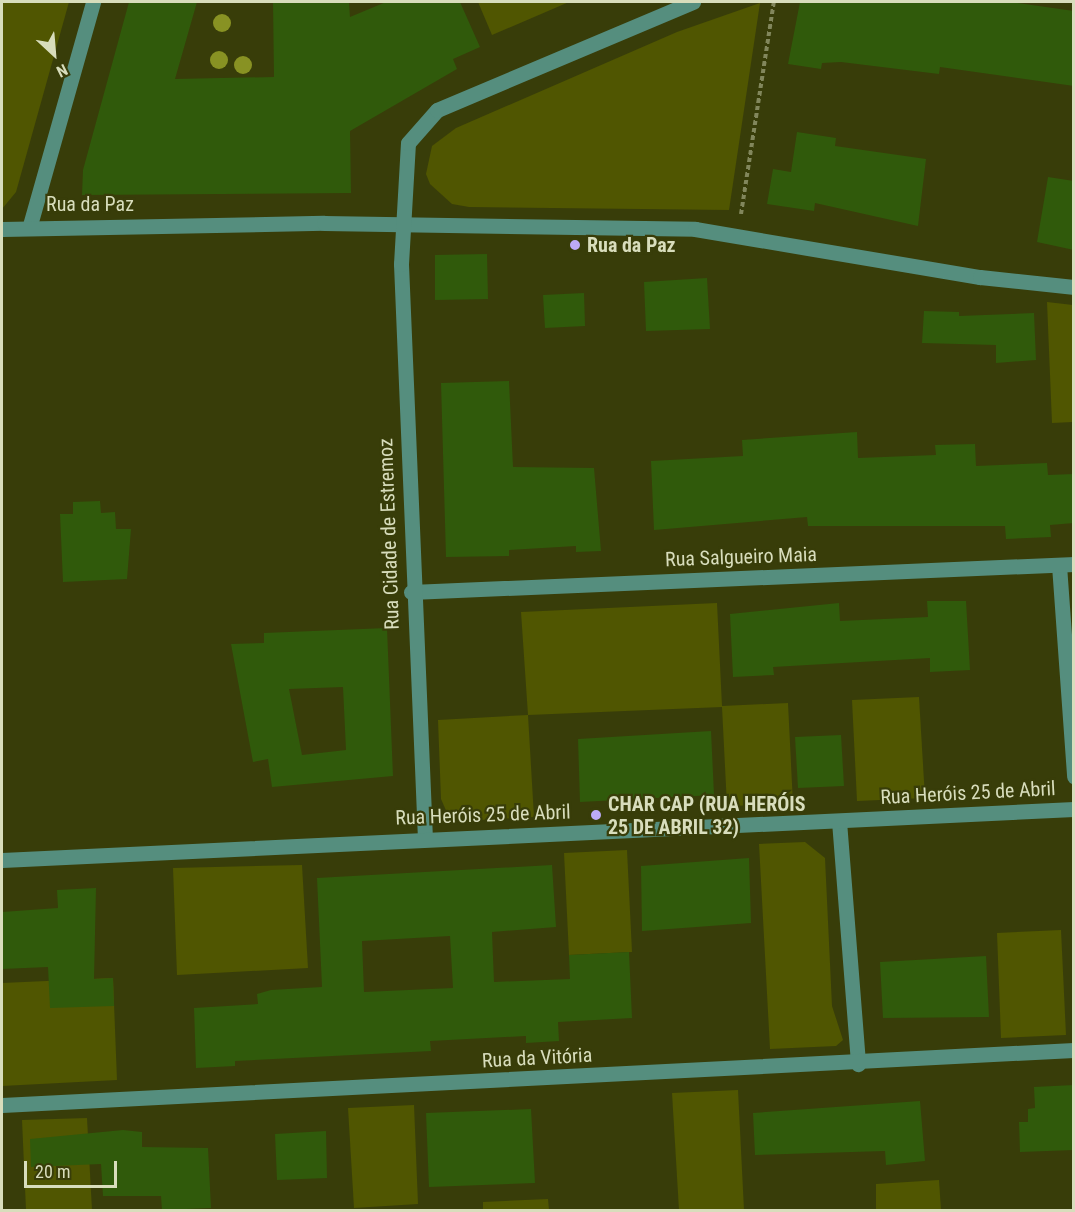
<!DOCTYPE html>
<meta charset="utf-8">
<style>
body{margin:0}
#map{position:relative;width:1075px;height:1212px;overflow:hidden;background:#383d09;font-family:"Roboto Condensed",sans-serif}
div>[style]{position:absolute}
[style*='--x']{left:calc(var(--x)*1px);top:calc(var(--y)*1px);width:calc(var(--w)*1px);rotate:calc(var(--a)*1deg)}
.green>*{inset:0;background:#505601}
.building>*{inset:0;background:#305a0b}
.path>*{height:4px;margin-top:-2px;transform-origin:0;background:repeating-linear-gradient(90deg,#82875c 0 4.5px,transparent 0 7.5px)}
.minor>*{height:15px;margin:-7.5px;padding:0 7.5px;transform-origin:7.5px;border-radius:7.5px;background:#558e7e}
.trees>*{width:18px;height:18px;margin:-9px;border-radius:50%;background:#889223}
.dots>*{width:16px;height:16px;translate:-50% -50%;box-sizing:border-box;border:3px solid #383d09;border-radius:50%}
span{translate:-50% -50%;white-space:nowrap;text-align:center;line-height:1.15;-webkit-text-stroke:4.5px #383d09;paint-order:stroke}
.street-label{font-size:20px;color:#d8ddbc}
.poi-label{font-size:20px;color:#d8ddbc;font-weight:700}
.left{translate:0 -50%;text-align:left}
.frame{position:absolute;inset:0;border:3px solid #d8ddbc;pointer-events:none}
.north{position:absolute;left:24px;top:24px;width:60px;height:60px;-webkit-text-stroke:4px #383d09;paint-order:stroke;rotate:154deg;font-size:16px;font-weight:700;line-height:24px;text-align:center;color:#d8ddbc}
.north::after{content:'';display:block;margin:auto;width:21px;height:27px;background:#d8ddbc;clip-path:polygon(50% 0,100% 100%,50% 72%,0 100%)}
.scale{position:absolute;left:24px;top:1161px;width:93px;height:27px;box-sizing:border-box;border:3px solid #d8ddbc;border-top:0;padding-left:8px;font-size:18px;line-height:21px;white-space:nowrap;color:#d8ddbc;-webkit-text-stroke:4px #383d09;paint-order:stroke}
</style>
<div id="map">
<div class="green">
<i style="clip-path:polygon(2px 2px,69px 2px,16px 192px,2px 209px)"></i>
<i style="clip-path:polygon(478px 2px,569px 2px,492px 35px)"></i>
<i style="clip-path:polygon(760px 3px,729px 210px,469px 207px,452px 204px,430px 184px,426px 174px,432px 146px,456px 128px,677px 32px)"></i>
<i style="clip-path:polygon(1047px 302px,1073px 305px,1073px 422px,1052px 423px)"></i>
<i style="clip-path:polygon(717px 603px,722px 706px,788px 703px,793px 804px,727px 806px,722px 707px,528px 715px,534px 817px,462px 821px,448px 815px,441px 799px,438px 720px,528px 715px,521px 612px)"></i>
<i style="clip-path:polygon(919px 697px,925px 798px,857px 801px,852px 700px)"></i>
<i style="clip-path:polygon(805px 842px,825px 858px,832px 1006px,843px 1040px,836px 1046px,770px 1049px,759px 844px)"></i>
<i style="clip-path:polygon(627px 850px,632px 952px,569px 955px,564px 853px)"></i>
<i style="clip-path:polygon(302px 865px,308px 968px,177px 975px,173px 868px)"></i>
<i style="clip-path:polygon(1061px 930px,1066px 1035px,1001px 1038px,997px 933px)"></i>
<i style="clip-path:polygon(113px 978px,117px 1080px,2px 1086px,2px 983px)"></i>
<i style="clip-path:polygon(738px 1090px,744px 1210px,679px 1210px,672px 1093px)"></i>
<i style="clip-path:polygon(414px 1105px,418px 1204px,354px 1208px,348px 1108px)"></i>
<i style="clip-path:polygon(87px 1118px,92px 1210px,26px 1210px,22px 1120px)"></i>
<i style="clip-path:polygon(939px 1180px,941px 1210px,876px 1210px,876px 1184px)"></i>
<i style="clip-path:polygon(548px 1199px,549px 1210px,483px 1210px,483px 1202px)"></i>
</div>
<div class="building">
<i style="clip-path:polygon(129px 2px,197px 2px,175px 79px,274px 77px,273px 2px,349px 2px,350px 17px,386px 2px,460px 2px,480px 47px,453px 59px,457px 69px,350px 131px,351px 193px,82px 195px,83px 170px)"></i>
<i style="clip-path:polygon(800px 2px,1010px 2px,1074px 11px,1074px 86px,940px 67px,939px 74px,841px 62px,822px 63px,821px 69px,788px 64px)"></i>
<i style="clip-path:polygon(797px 132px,836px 138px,835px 146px,926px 159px,918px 226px,815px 203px,814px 211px,767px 204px,773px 169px,791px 172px)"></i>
<i style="clip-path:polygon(1048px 177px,1074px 181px,1074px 250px,1037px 242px)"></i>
<i style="clip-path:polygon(487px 254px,488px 299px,435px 300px,435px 255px)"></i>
<i style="clip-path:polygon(707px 278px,710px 329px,646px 331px,644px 282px)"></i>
<i style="clip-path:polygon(584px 293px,585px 326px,545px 328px,543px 295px)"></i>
<i style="clip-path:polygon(924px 311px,959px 312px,959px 316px,1034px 313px,1036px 360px,996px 363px,996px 345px,922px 343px)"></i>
<i style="clip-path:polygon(509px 381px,513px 467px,594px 468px,601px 551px,576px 552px,576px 546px,509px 550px,509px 556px,446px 557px,441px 383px)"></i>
<i style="clip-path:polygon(857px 432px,858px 458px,936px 455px,935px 445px,975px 444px,976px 466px,1047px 463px,1048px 475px,1074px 474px,1074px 523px,1050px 525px,1051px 537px,1006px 539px,1005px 526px,808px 526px,807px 517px,654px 530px,651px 461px,743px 456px,742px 440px)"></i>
<i style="clip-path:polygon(100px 501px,101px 513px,115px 512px,116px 529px,131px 529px,127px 579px,63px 582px,60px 514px,73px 514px,73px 502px)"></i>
<i style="clip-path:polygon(927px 601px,966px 601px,970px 670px,930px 672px,930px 658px,773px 667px,774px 675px,733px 677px,730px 614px,839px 603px,840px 621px,928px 617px)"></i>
<i style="clip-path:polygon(evenodd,387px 628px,393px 776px,272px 787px,268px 759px,253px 762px,231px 644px,264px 643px,264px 633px,387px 628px,343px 687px,346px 750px,302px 755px,289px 689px,343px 687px)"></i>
<i style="clip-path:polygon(711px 731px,714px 795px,580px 802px,578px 739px)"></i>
<i style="clip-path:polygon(841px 735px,844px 786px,798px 788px,795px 737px)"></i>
<i style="clip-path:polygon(749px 858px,751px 923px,642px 931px,641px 866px)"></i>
<i style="clip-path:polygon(evenodd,552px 865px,556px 927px,492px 932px,494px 982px,570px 979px,569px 955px,629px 952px,632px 1018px,558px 1022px,559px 1041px,526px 1043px,526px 1036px,430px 1041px,431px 1051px,235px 1061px,235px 1066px,196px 1068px,194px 1008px,258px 1004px,257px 994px,271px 990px,322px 987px,317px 878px,552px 865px,450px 936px,453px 988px,364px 992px,362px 941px,450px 936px)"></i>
<i style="clip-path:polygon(96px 888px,94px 979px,113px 978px,114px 1006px,50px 1008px,48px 967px,2px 969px,2px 912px,58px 908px,57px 890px)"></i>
<i style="clip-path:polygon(986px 956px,989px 1017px,883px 1018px,880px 962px)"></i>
<i style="clip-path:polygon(1074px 1085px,1074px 1150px,1020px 1152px,1019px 1122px,1028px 1122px,1028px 1109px,1035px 1108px,1034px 1087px)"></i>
<i style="clip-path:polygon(920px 1101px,925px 1161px,886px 1165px,885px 1151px,755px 1155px,753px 1113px)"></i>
<i style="clip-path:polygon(531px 1109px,535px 1183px,429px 1187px,426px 1113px)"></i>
<i style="clip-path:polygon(123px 1130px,142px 1132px,142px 1147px,208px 1148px,211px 1208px,162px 1210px,161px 1196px,103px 1196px,101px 1164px,31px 1167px,30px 1139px)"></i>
<i style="clip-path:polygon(326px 1131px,327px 1178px,277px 1180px,275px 1134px)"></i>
</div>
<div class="path">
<i style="--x:741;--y:214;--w:215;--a:-81.2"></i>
</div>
<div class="minor">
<i style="--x:30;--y:225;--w:232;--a:-74.2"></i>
<i style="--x:2;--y:229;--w:322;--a:-1.1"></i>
<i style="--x:324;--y:223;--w:371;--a:0.9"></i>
<i style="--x:695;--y:229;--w:289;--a:9.6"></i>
<i style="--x:980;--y:277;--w:95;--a:6.1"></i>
<i style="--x:1059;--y:565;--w:212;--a:85.9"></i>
<i style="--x:411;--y:592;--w:664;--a:-2.42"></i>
<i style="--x:839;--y:821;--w:244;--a:85.5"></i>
<i style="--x:425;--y:839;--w:576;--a:-92.39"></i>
<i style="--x:401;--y:264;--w:121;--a:-86.7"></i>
<i style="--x:408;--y:143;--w:44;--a:-48.7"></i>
<i style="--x:437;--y:110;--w:278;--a:-22.9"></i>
<i style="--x:2;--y:860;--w:1073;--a:-2.72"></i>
<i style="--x:2;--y:1105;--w:1073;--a:-2.94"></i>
</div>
<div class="trees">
<i style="left:222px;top:23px"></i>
<i style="left:219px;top:60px"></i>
<i style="left:243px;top:65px"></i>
</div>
<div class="dots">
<i style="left:575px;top:245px;background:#bcaaf6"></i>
<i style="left:596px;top:815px;background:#bcaaf6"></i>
</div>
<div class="street-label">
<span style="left:90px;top:204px">Rua da Paz</span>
<span style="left:389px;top:534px;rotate:-92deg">Rua Cidade de Estremoz</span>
<span style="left:741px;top:557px;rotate:-2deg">Rua Salgueiro Maia</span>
<span style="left:968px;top:793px;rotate:-3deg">Rua Heróis 25 de Abril</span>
<span style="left:483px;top:815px;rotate:-2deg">Rua Heróis 25 de Abril</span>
<span style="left:537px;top:1058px;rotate:-3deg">Rua da Vitória</span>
</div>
<div class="poi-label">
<span class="left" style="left:587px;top:245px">Rua da Paz</span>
<span class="left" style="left:608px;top:816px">CHAR CAP (RUA HERÓIS<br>25 DE ABRIL 32)</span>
</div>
<div class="frame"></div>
<div class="north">N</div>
<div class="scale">20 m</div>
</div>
